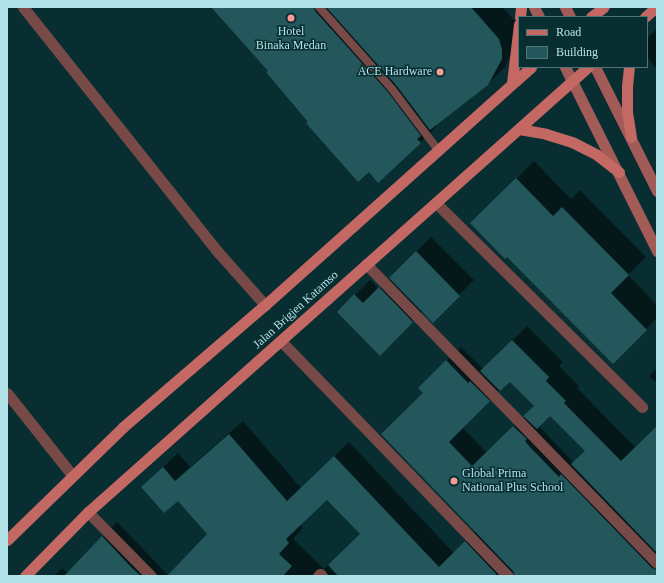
<!DOCTYPE html>
<style>
body{margin:0}
#map{position:relative;width:664px;height:583px;overflow:hidden;background:#092e31;font-family:"Times New Roman",serif}
div>[style]{position:absolute}
[style*='--x']{left:calc(var(--x)*1px);top:calc(var(--y)*1px);width:calc(var(--w)*1px);rotate:calc(var(--a)*1deg)}
.shadow>*{inset:0;background:#0007}
.building>*{inset:0;background:#23575c}
.service>*{height:8px;margin:-4px;padding:0 4px;transform-origin:4px;border-radius:4px;background:#774a47}
.minor>*{height:11px;margin:-5.5px;padding:0 5.5px;transform-origin:5.5px;border-radius:5.5px;background:#774a47}
.secondary>*{height:11px;margin:-5.5px;padding:0 5.5px;transform-origin:5.5px;border-radius:5.5px;background:#a35b57}
.primary>*{height:11px;margin:-5.5px;padding:0 5.5px;transform-origin:5.5px;border-radius:5.5px;background:#c46864}
.dots>*{width:11px;height:11px;translate:-50% -50%;box-sizing:border-box;border:2px solid #092e31;border-radius:50%}
span{translate:-50% -50%;white-space:nowrap;text-align:center;line-height:1.15;-webkit-text-stroke:3px #092e31;paint-order:stroke}
.poi-label{font-size:12px;color:#b2e3e8}
.right{translate:-100% -50%;text-align:right}
.left{translate:0 -50%;text-align:left}
.street-label{font-size:12px;color:#b2e3e8}
.frame{position:absolute;inset:0;border:8px solid #b2e3e8;pointer-events:none}
.legend{position:absolute;left:518px;top:16px;width:130px;height:52px;box-sizing:border-box;background:#092e31;border:1px solid #4d767a;margin:0;padding:5px 7px;list-style:none;font-size:12px;color:#b2e3e8}
.legend li{display:flex;align-items:center;gap:8px;height:20px}
.legend b{width:20px;border:1px solid #4d767a}
</style>
<div id="map">
<div class="shadow">
<i style="clip-path:polygon(224px 7px,502px 7px,516px 22px,518px 42px,505px 67px,488px 84px,435px 124px,437px 126px,420px 143px,309px 121px,269px 71px)"></i>
<i style="clip-path:polygon(657px 29px,657px 70px,647px 57px,647px 38px)"></i>
<i style="clip-path:polygon(534px 161px,571px 199px,580px 190px,646px 257px,628px 275px,657px 305px,657px 318px,613px 362px,507px 255px,472px 223px)"></i>
<i style="clip-path:polygon(431px 237px,474px 280px,433px 321px,423px 311px,380px 354px,338px 312px,370px 280px,379px 289px)"></i>
<i style="clip-path:polygon(evenodd,527px 326px,563px 362px,559px 366px,579px 386px,577px 388px,636px 448px,657px 427px,657px 576px,54px 576px,62px 568px,68px 573px,117px 522px,169px 576px,209px 534px,178px 500px,142px 487px,178px 453px,190px 467px,243px 421px,301px 488px,349px 442px,454px 553px,476px 531px,424px 393px,419px 388px,461px 347px,483px 369px,527px 326px,510px 380px,535px 405px,487px 453px,462px 427px,510px 380px,527px 326px,550px 415px,586px 451px,574px 463px,539px 426px,550px 415px,527px 326px,327px 499px,361px 534px,324px 569px,293px 539px,303px 528px,300px 525px,327px 499px)"></i>
<i style="clip-path:polygon(657px 368px,657px 383px,649px 376px)"></i>
</div>
<div class="building">
<i style="clip-path:polygon(211px 7px,314px 7px,315px 11px,388px 92px,421px 136px,417px 139px,421px 143px,378px 183px,369px 172px,358px 182px,306px 123px,308px 122px,266px 72px,268px 71px)"></i>
<i style="clip-path:polygon(326px 7px,471px 7px,499px 39px,502px 49px,502px 59px,488px 85px,430px 130px,396px 85px)"></i>
<i style="clip-path:polygon(516px 178px,553px 216px,562px 207px,629px 275px,611px 293px,647px 330px,613px 364px,507px 257px,505px 259px,470px 223px)"></i>
<i style="clip-path:polygon(416px 251px,460px 296px,433px 323px,389px 278px)"></i>
<i style="clip-path:polygon(379px 287px,413px 322px,380px 356px,337px 312px,354px 294px,363px 303px)"></i>
<i style="clip-path:polygon(512px 340px,549px 377px,546px 381px,566px 401px,564px 403px,621px 461px,657px 426px,657px 553px,571px 464px,585px 451px,550px 416px,537px 429px,523px 416px,534px 406px,510px 382px,500px 391px,480px 371px)"></i>
<i style="clip-path:polygon(446px 360px,468px 383px,470px 381px,490px 401px,449px 442px,472px 466px,513px 426px,527px 439px,525px 441px,530px 447px,559px 477px,561px 474px,652px 568px,657px 570px,657px 576px,515px 576px,513px 571px,381px 434px,423px 393px,418px 388px)"></i>
<i style="clip-path:polygon(229px 434px,287px 501px,334px 456px,439px 567px,465px 541px,498px 576px,338px 576px,328px 565px,360px 534px,327px 500px,286px 539px,289px 543px,279px 554px,292px 566px,283px 576px,167px 576px,207px 534px,178px 501px,164px 513px,141px 487px,163px 467px,175px 481px)"></i>
<i style="clip-path:polygon(102px 536px,131px 567px,141px 576px,64px 576px)"></i>
</div>
<div class="service">
<i style="--x:319;--y:7;--w:110;--a:48.3"></i>
<i style="--x:392;--y:89;--w:76;--a:53"></i>
</div>
<div class="minor">
<i style="--x:23;--y:7;--w:313;--a:51.5"></i>
<i style="--x:218;--y:252;--w:71;--a:48.4"></i>
<i style="--x:436;--y:203;--w:290;--a:44.7"></i>
<i style="--x:366;--y:264;--w:417;--a:45.8"></i>
<i style="--x:281;--y:341;--w:327;--a:46"></i>
<i style="--x:7;--y:393;--w:105;--a:51.6"></i>
<i style="--x:88;--y:512;--w:90;--a:45.5"></i>
<i style="--x:318;--y:576;--w:3;--a:-45"></i>
<i style="--x:320;--y:574;--w:3;--a:45"></i>
</div>
<div class="secondary">
<i style="--x:534;--y:7;--w:11;--a:63"></i>
<i style="--x:565;--y:7;--w:11;--a:63"></i>
<i style="--x:565;--y:67;--w:206;--a:63.4"></i>
<i style="--x:595;--y:67;--w:139;--a:63.4"></i>
</div>
<div class="primary">
<i style="--x:520;--y:17;--w:10;--a:-84"></i>
<i style="--x:591;--y:17;--w:16;--a:-38"></i>
<i style="--x:645;--y:17;--w:15;--a:-42"></i>
<i style="--x:629;--y:67;--w:20;--a:96"></i>
<i style="--x:627;--y:87;--w:25;--a:90"></i>
<i style="--x:627;--y:112;--w:25;--a:81"></i>
<i style="--x:512;--y:83;--w:59;--a:-83.2"></i>
<i style="--x:519;--y:129;--w:27;--a:10"></i>
<i style="--x:546;--y:134;--w:27;--a:17"></i>
<i style="--x:572;--y:142;--w:28;--a:27"></i>
<i style="--x:597;--y:155;--w:28;--a:38"></i>
<i style="--x:7;--y:540;--w:162;--a:-44.2"></i>
<i style="--x:123;--y:427;--w:187;--a:-40.7"></i>
<i style="--x:265;--y:305;--w:357;--a:-41.8"></i>
<i style="--x:25;--y:576;--w:90;--a:-45.5"></i>
<i style="--x:88;--y:512;--w:669;--a:-41.67"></i>
</div>
<div class="dots">
<i style="left:291px;top:18px;background:#f59c96"></i>
<i style="left:440px;top:72px;background:#f59c96"></i>
<i style="left:454px;top:481px;background:#f59c96"></i>
</div>
<div class="poi-label">
<span style="left:291px;top:39px">Hotel<br>Binaka Medan</span>
<span class="right" style="left:432px;top:72px">ACE Hardware</span>
<span class="left" style="left:462px;top:481px">Global Prima<br>National Plus School</span>
</div>
<div class="street-label">
<span style="left:296px;top:310px;rotate:-42deg">Jalan Brigjen Katamso</span>
</div>
<div class="frame"></div>
<ul class="legend">
<li><b style="height:5px;background:#c46864"></b>Road</li>
<li><b style="height:11px;background:#23575c"></b>Building</li>
</ul>
</div>
